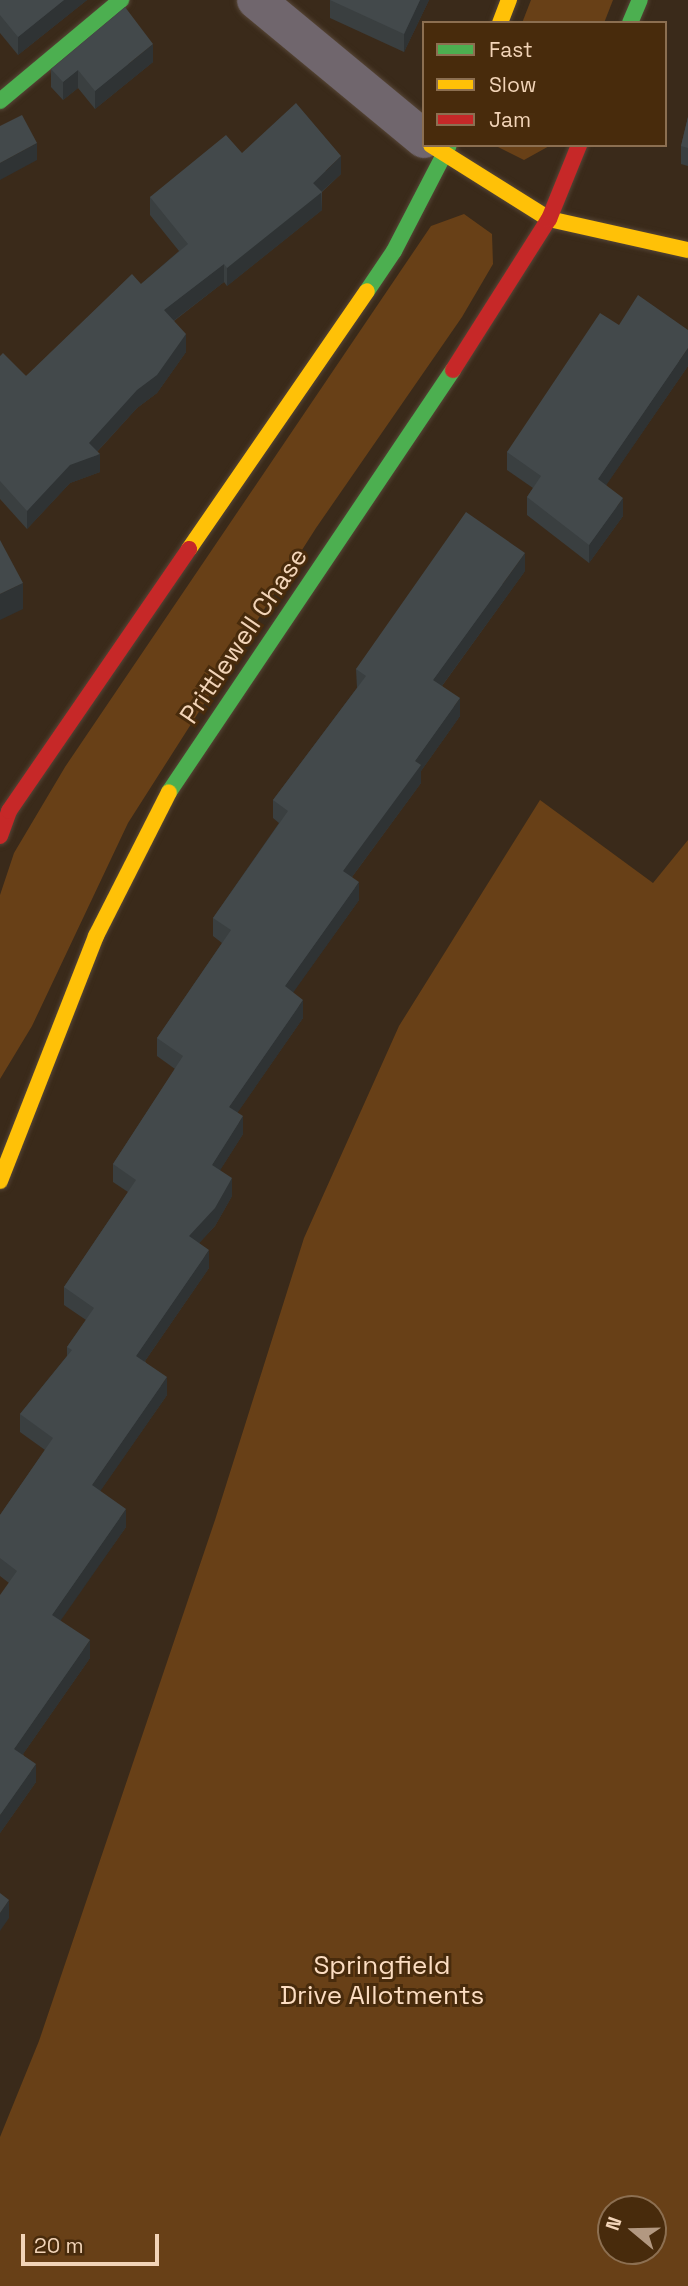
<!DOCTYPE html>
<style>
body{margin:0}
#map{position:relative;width:688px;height:2286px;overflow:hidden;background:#3a2a1a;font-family:"Space Grotesk",sans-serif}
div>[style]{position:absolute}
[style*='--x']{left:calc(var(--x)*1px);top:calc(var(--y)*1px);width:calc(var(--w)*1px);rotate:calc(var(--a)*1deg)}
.green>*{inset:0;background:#684017}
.roads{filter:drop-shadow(0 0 2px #554536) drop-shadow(0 0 2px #554536)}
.street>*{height:38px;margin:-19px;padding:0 19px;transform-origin:19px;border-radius:19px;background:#70666d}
.fast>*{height:16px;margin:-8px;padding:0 8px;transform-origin:8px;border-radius:8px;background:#4caf50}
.slow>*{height:16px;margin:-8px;padding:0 8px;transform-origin:8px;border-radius:8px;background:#ffc107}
.jam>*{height:16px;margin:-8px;padding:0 8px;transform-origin:8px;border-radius:8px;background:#c62828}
.wall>*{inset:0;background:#3a3f40}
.shaded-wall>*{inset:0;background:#2f3334}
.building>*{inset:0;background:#43494b}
span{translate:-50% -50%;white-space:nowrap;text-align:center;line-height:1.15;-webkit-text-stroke:6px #482b0c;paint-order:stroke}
.street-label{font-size:26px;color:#f2d4b8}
.park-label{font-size:26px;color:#fcddc2}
.legend{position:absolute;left:422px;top:21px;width:245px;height:126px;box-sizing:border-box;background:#482b0c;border:2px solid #8c6f51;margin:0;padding:9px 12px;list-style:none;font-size:21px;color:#f2d4b8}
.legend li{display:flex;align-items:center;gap:14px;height:35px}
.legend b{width:35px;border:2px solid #8c6f51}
.north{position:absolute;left:597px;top:2195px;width:70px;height:70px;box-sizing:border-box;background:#482b0c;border:2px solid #8c6f51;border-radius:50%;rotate:289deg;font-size:19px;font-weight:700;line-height:28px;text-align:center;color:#f2d4b8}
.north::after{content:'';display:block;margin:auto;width:24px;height:32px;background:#b29881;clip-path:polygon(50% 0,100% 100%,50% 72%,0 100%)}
.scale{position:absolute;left:21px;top:2234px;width:138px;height:32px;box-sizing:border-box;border:4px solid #f2d4b8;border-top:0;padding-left:9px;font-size:21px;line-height:24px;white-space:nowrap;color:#f2d4b8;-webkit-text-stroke:5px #482b0c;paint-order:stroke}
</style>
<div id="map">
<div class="green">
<i style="clip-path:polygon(531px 0,613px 0,604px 23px,522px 23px)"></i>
<i style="clip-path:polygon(494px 145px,551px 145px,524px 160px)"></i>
<i style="clip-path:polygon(464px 214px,492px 234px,493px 264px,462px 317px,316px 528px,128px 823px,32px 1026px,0 1079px,0 895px,14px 853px,65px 767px,431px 226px)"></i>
<i style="clip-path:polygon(evenodd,540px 800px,653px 883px,688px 840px,688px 2286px,0 2286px,0 2137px,39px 2041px,215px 1520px,304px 1238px,399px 1026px,540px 800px,653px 2209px,653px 2251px,611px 2251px,611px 2209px,653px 2209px)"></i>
</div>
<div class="roads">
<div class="street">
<i style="--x:256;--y:0;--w:218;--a:39.6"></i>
</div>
<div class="fast">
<i style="--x:630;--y:23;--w:25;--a:-67"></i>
<i style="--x:0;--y:101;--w:158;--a:-39.9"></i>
<i style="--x:367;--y:291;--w:48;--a:-56"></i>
<i style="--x:394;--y:251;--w:119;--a:-62.6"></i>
<i style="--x:169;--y:792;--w:509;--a:-56.06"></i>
</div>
<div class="slow">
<i style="--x:500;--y:23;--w:25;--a:-69"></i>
<i style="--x:431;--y:145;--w:139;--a:32.1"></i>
<i style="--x:549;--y:219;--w:142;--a:12.6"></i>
<i style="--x:189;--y:549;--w:313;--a:-55.4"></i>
<i style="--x:0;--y:1181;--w:263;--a:-68.6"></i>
<i style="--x:96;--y:936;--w:161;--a:-63.1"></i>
</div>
<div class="jam">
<i style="--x:453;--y:370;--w:179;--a:-57.6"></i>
<i style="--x:549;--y:219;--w:80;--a:-67.9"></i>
<i style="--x:0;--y:836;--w:27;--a:-70"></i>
<i style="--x:9;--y:811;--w:318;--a:-55.5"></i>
</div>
</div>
<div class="wall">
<i style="clip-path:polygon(0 0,87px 0,18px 55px,0 33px)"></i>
<i style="clip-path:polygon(330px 0,429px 0,404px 52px,330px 18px)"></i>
<i style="clip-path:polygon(153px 62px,95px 109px,78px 88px,63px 100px,51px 87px,51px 69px)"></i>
<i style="clip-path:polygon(688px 117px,688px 166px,681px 164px,681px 146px)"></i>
<i style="clip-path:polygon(242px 153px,341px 174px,322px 192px,322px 210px,227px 286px,224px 282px,174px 321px,186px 352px,157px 393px,137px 408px,97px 452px,100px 472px,70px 483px,27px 529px,0 499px,0 356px,26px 376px,141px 284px,179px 251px,150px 215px,150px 197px)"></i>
<i style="clip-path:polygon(619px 325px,688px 366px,606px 485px,623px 516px,589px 563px,527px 515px,527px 497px,533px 488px,507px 470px,507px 452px)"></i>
<i style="clip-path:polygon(525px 571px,442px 686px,460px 716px,421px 771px,421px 783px,352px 877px,359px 900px,293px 992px,303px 1018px,237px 1113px,243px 1134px,220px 1170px,232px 1196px,215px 1226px,199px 1243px,209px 1268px,145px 1361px,167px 1395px,100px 1491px,126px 1527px,60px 1620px,90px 1658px,23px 1754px,36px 1782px,0 1833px,9px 1583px,0 1576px,0 1515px,45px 1450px,20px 1432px,20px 1414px,67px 1356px,67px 1347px,86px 1320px,64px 1305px,64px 1287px,128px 1192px,113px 1182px,113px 1164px,175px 1069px,157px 1056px,157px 1038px,222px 943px,213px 936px,213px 918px,279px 823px,273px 818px,273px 800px,357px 688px,356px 669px)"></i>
</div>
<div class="shaded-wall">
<i style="clip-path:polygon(64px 0,87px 0,18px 55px,18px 37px)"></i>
<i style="clip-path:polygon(420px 0,429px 0,404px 52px,404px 34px)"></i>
<i style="clip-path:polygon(153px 44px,153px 62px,95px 109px,95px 91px)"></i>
<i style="clip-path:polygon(78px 70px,78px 88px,63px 100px,63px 82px)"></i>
<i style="clip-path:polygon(37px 143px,37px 160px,0 180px,0 163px)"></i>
<i style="clip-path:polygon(341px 156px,341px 174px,321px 192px,322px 210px,227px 286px,227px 268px)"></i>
<i style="clip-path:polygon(224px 264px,224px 282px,164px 328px,164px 310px)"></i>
<i style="clip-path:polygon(186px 334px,186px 352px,157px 393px,137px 408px,92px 457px,100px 454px,100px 472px,70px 483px,27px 529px,27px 511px)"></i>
<i style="clip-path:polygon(688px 348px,688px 366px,598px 497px,598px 479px)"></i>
<i style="clip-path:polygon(623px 498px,623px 516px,589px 563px,589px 545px)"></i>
<i style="clip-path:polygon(525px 553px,525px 571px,433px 698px,433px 680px)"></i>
<i style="clip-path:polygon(23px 583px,23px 609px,0 620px,0 594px)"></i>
<i style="clip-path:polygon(460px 698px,460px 716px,421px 771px,421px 783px,343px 889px,343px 871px,415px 761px)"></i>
<i style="clip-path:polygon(359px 882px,359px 900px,285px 1004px,285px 986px)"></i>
<i style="clip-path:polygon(303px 1000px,303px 1018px,229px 1125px,229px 1107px)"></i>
<i style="clip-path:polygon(243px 1116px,243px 1134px,212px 1183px,212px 1165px)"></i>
<i style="clip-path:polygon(232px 1178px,232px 1196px,215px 1226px,189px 1254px,189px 1236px)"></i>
<i style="clip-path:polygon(209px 1250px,209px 1268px,136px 1374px,136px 1356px)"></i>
<i style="clip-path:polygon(167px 1377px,167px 1395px,92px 1503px,92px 1485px)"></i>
<i style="clip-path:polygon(126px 1509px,126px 1527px,52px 1633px,52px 1615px)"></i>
<i style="clip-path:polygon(90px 1640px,90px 1658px,14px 1767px,14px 1749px)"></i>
<i style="clip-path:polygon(36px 1764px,36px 1782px,0 1833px,0 1815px)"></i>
<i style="clip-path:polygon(9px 1900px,9px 1918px,0 1931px,0 1913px)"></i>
</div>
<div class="building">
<i style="clip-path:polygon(0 0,64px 0,18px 37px,0 15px)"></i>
<i style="clip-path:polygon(330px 0,420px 0,404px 34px)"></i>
<i style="clip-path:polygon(125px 7px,153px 44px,95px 91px,78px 70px,63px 82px,51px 69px)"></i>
<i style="clip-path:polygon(296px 103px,341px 156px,313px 183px,322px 192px,227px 268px,224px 264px,164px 310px,186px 334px,157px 375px,137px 390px,89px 443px,100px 454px,70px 465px,27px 511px,0 481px,0 356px,3px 353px,26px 376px,132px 274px,141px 284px,188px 244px,150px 197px,226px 135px,242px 153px)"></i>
<i style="clip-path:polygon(22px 115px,37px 143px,0 163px,0 126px)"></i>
<i style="clip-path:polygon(688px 117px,688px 148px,681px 146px)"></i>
<i style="clip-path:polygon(638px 295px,688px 330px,688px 348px,598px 479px,623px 498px,589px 545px,527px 497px,541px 476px,507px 452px,600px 313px,619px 325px)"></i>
<i style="clip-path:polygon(466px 512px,525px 553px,433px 680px,460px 698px,415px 761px,421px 765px,343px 871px,359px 882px,285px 986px,303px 1000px,229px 1107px,243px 1116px,212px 1165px,232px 1178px,215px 1208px,189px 1236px,209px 1250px,136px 1356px,167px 1377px,92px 1485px,126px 1509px,52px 1615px,90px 1640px,14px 1749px,36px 1764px,0 1815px,0 1595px,17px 1571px,0 1558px,0 1515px,53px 1438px,20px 1414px,72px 1350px,67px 1347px,94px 1308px,64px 1287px,136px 1180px,113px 1164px,183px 1056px,157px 1038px,231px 930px,213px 918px,288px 811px,273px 800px,366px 676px,356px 669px)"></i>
<i style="clip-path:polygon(0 540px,23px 583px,0 594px)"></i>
<i style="clip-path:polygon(0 1893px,9px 1900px,0 1913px)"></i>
</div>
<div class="street-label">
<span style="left:244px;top:636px;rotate:-56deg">Prittlewell Chase</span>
</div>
<div class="park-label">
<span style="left:382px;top:1981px">Springfield<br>Drive Allotments</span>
</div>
<ul class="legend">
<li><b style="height:9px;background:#4caf50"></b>Fast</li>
<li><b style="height:9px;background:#ffc107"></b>Slow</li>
<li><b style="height:9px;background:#c62828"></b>Jam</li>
</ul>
<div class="north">N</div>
<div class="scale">20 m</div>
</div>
